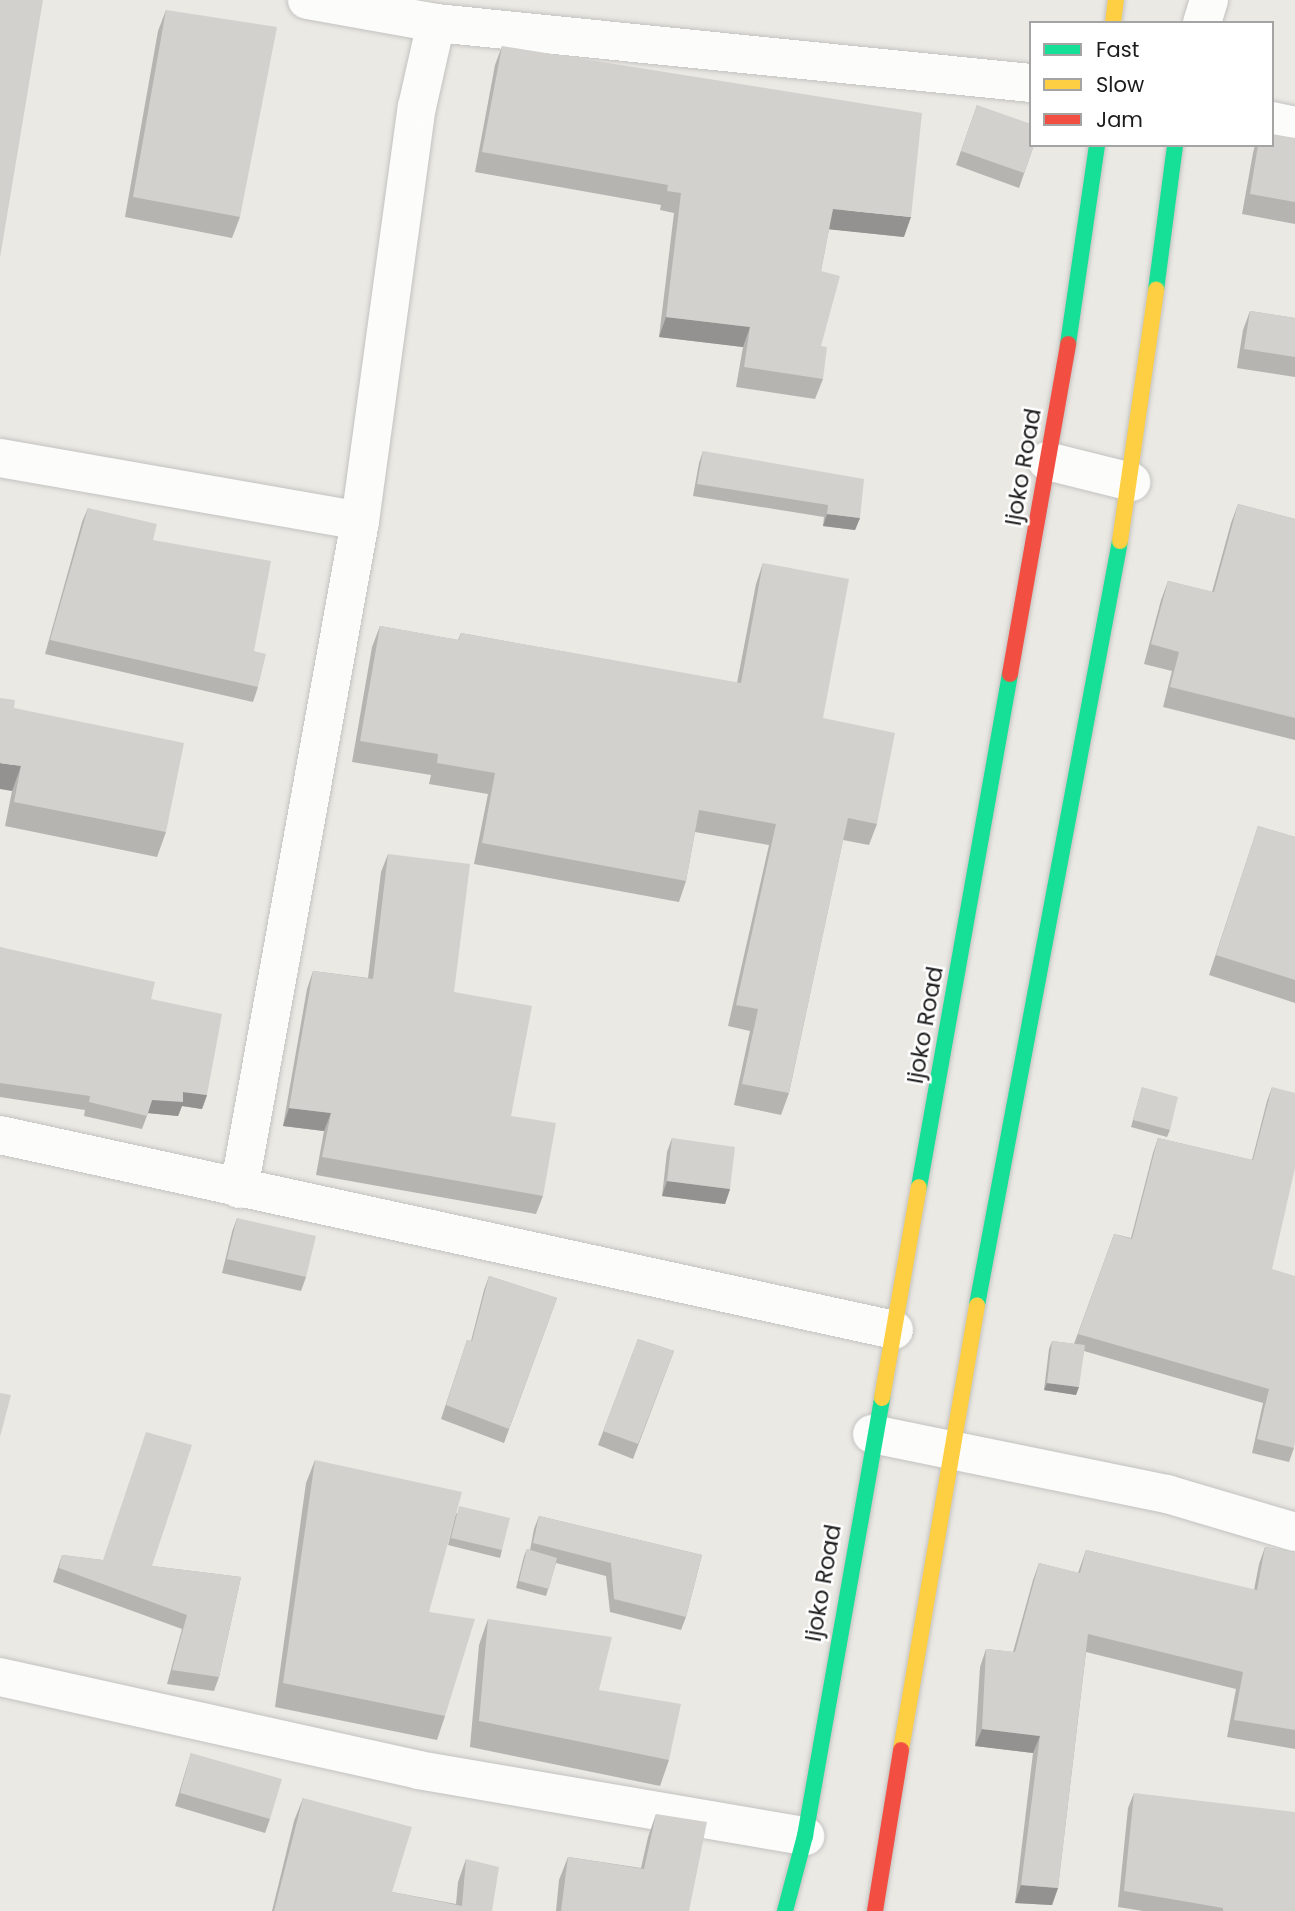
<!DOCTYPE html>
<style>
body{margin:0}
#map{position:relative;width:1295px;height:1911px;overflow:hidden;background:#eae9e4;font-family:Poppins,sans-serif}
div>[style]{position:absolute}
[style*='--x']{left:calc(var(--x)*1px);top:calc(var(--y)*1px);width:calc(var(--w)*1px);rotate:calc(var(--a)*1deg)}
.roads{filter:drop-shadow(0 0 2px #c3c2c0) drop-shadow(0 0 2px #c3c2c0)}
.street>*{height:38px;margin:-19px;padding:0 19px;transform-origin:19px;border-radius:19px;background:#fcfcfb}
.fast>*{height:16px;margin:-8px;padding:0 8px;transform-origin:8px;border-radius:8px;background:#16e098}
.slow>*{height:16px;margin:-8px;padding:0 8px;transform-origin:8px;border-radius:8px;background:#ffcf43}
.jam>*{height:16px;margin:-8px;padding:0 8px;transform-origin:8px;border-radius:8px;background:#f24e42}
.wall>*{inset:0;background:#b5b4b0}
.shaded-wall>*{inset:0;background:#949290}
.building>*{inset:0;background:#d3d1cd}
span{translate:-50% -50%;white-space:nowrap;text-align:center;line-height:1.15;-webkit-text-stroke:5px #fff;paint-order:stroke}
.street-label{font-size:23px;color:#1c1c1c}
.legend{position:absolute;left:1029px;top:21px;width:245px;height:126px;box-sizing:border-box;background:#fff;border:2px solid #a4a4a4;margin:0;padding:9px 12px;list-style:none;font-size:21px;color:#1c1c1c}
.legend li{display:flex;align-items:center;gap:14px;height:35px}
.legend b{width:35px;border:2px solid #a4a4a4}
</style>
<div id="map">
<div class="roads">
<div class="street">
<i style="--x:307;--y:0;--w:131;--a:10.1"></i>
<i style="--x:436;--y:23;--w:598;--a:5.76"></i>
<i style="--x:1202;--y:23;--w:24;--a:-73"></i>
<i style="--x:1272;--y:121;--w:24;--a:12"></i>
<i style="--x:0;--y:458;--w:365;--a:9.9"></i>
<i style="--x:1047;--y:461;--w:87;--a:14"></i>
<i style="--x:0;--y:1135;--w:915;--a:12.3"></i>
<i style="--x:239;--y:1189;--w:679;--a:-79.73"></i>
<i style="--x:360;--y:521;--w:418;--a:-82.2"></i>
<i style="--x:417;--y:107;--w:86;--a:-77.3"></i>
<i style="--x:872;--y:1434;--w:301;--a:11.5"></i>
<i style="--x:1167;--y:1494;--w:134;--a:16.5"></i>
<i style="--x:0;--y:1677;--w:428;--a:12.5"></i>
<i style="--x:418;--y:1770;--w:393;--a:9.7"></i>
</div>
<div class="fast">
<i style="--x:1156;--y:290;--w:146;--a:-82.5"></i>
<i style="--x:1068;--y:344;--w:201;--a:-81.7"></i>
<i style="--x:919;--y:1187;--w:521;--a:-79.94"></i>
<i style="--x:977;--y:1305;--w:777;--a:-79.4"></i>
<i style="--x:785;--y:1911;--w:78;--a:-75.1"></i>
<i style="--x:805;--y:1836;--w:445;--a:-80"></i>
</div>
<div class="slow">
<i style="--x:1113;--y:23;--w:23;--a:-83"></i>
<i style="--x:1120;--y:541;--w:254;--a:-81.8"></i>
<i style="--x:882;--y:1398;--w:214;--a:-80.1"></i>
<i style="--x:901;--y:1750;--w:451;--a:-80.3"></i>
</div>
<div class="jam">
<i style="--x:1010;--y:674;--w:335;--a:-80"></i>
<i style="--x:875;--y:1911;--w:163;--a:-80.8"></i>
</div>
</div>
<div class="wall">
<i style="clip-path:polygon(166px 10px,240px 217px,232px 238px,125px 217px,158px 31px)"></i>
<i style="clip-path:polygon(502px 46px,904px 237px,829px 229px,821px 271px,821px 346px,823px 379px,815px 399px,736px 387px,743px 347px,659px 337px,674px 213px,660px 210px,661px 205px,475px 172px,495px 65px)"></i>
<i style="clip-path:polygon(977px 105px,1034px 145px,1019px 188px,956px 165px)"></i>
<i style="clip-path:polygon(1295px 138px,1295px 224px,1242px 214px,1253px 153px,1255px 145px,1272px 145px)"></i>
<i style="clip-path:polygon(1250px 311px,1295px 318px,1295px 377px,1237px 368px,1243px 330px)"></i>
<i style="clip-path:polygon(703px 451px,860px 518px,855px 530px,823px 526px,824px 517px,693px 496px,699px 463px)"></i>
<i style="clip-path:polygon(1238px 504px,1295px 519px,1295px 740px,1163px 707px,1172px 671px,1144px 664px,1161px 600px,1168px 581px,1212px 592px,1231px 523px)"></i>
<i style="clip-path:polygon(88px 508px,153px 540px,254px 651px,258px 687px,253px 702px,45px 654px,82px 522px)"></i>
<i style="clip-path:polygon(763px 563px,823px 718px,877px 824px,869px 845px,843px 840px,789px 1093px,781px 1115px,734px 1105px,750px 1031px,728px 1026px,769px 845px,695px 832px,686px 881px,679px 902px,474px 864px,488px 794px,429px 784px,431px 775px,352px 762px,372px 647px,380px 626px,458px 640px,461px 633px,737px 683px,756px 584px)"></i>
<i style="clip-path:polygon(14px 708px,166px 832px,157px 857px,5px 826px,12px 791px)"></i>
<i style="clip-path:polygon(1258px 826px,1295px 837px,1295px 1003px,1209px 975px)"></i>
<i style="clip-path:polygon(388px 854px,511px 1116px,543px 1196px,536px 1214px,316px 1175px,324px 1131px,283px 1126px,307px 989px,313px 971px,368px 978px,381px 872px)"></i>
<i style="clip-path:polygon(0 947px,151px 999px,207px 1095px,202px 1109px,182px 1106px,178px 1116px,148px 1113px,142px 1129px,84px 1116px,85px 1110px,0 1097px)"></i>
<i style="clip-path:polygon(1142px 1087px,1170px 1130px,1167px 1137px,1131px 1127px)"></i>
<i style="clip-path:polygon(1272px 1087px,1272px 1269px,1294px 1448px,1289px 1462px,1252px 1453px,1263px 1403px,1084px 1351px,1076px 1395px,1044px 1390px,1049px 1349px,1052px 1341px,1074px 1344px,1114px 1234px,1131px 1238px,1153px 1153px,1158px 1138px,1252px 1160px,1267px 1101px)"></i>
<i style="clip-path:polygon(672px 1138px,730px 1189px,725px 1204px,662px 1196px,667px 1152px)"></i>
<i style="clip-path:polygon(237px 1218px,306px 1277px,301px 1291px,222px 1273px,232px 1232px)"></i>
<i style="clip-path:polygon(489px 1276px,557px 1298px,504px 1443px,441px 1419px,467px 1340px,471px 1341px,484px 1290px)"></i>
<i style="clip-path:polygon(638px 1339px,674px 1351px,633px 1459px,598px 1445px)"></i>
<i style="clip-path:polygon(315px 1460px,445px 1716px,437px 1740px,275px 1707px,306px 1483px)"></i>
<i style="clip-path:polygon(456px 1513px,502px 1550px,500px 1558px,448px 1545px)"></i>
<i style="clip-path:polygon(539px 1516px,702px 1555px,686px 1617px,681px 1630px,610px 1612px,606px 1576px,556px 1563px,546px 1596px,516px 1588px,524px 1556px,527px 1549px,530px 1550px,534px 1529px)"></i>
<i style="clip-path:polygon(1265px 1547px,1295px 1552px,1295px 1749px,1227px 1737px,1236px 1689px,1086px 1652px,1058px 1888px,1052px 1905px,1015px 1903px,1033px 1753px,975px 1746px,980px 1667px,986px 1649px,1013px 1652px,1033px 1580px,1039px 1563px,1078px 1573px,1086px 1550px,1254px 1590px,1259px 1564px)"></i>
<i style="clip-path:polygon(62px 1555px,241px 1577px,219px 1677px,214px 1691px,167px 1684px,182px 1629px,53px 1582px)"></i>
<i style="clip-path:polygon(488px 1619px,599px 1690px,669px 1760px,660px 1786px,470px 1747px,479px 1645px)"></i>
<i style="clip-path:polygon(191px 1753px,270px 1819px,265px 1833px,175px 1806px)"></i>
<i style="clip-path:polygon(1134px 1793px,1295px 1911px,1143px 1911px,1118px 1907px,1128px 1808px)"></i>
<i style="clip-path:polygon(303px 1798px,392px 1892px,456px 1904px,458px 1882px,466px 1859px,492px 1911px,272px 1911px,294px 1821px)"></i>
<i style="clip-path:polygon(656px 1814px,689px 1911px,556px 1911px,559px 1880px,568px 1857px,641px 1868px,648px 1837px)"></i>
</div>
<div class="shaded-wall">
<i style="clip-path:polygon(833px 209px,911px 217px,904px 237px,826px 229px)"></i>
<i style="clip-path:polygon(666px 317px,750px 327px,743px 347px,659px 337px)"></i>
<i style="clip-path:polygon(827px 514px,860px 518px,855px 530px,823px 526px)"></i>
<i style="clip-path:polygon(0 763px,21px 766px,12px 791px,0 789px)"></i>
<i style="clip-path:polygon(183px 1092px,207px 1095px,202px 1109px,182px 1106px,178px 1116px,147px 1113px,152px 1100px)"></i>
<i style="clip-path:polygon(289px 1108px,331px 1113px,324px 1131px,283px 1126px)"></i>
<i style="clip-path:polygon(667px 1181px,730px 1189px,725px 1204px,662px 1196px)"></i>
<i style="clip-path:polygon(1047px 1383px,1079px 1387px,1076px 1395px,1044px 1390px)"></i>
<i style="clip-path:polygon(982px 1729px,1040px 1736px,1033px 1753px,975px 1746px)"></i>
<i style="clip-path:polygon(1021px 1885px,1058px 1888px,1052px 1905px,1015px 1903px)"></i>
</div>
<div class="building">
<i style="clip-path:polygon(0 0,43px 0,0 258px)"></i>
<i style="clip-path:polygon(166px 10px,277px 27px,240px 217px,133px 197px)"></i>
<i style="clip-path:polygon(502px 46px,922px 113px,911px 217px,833px 209px,821px 271px,840px 276px,821px 346px,827px 347px,823px 379px,744px 367px,750px 327px,666px 317px,681px 193px,667px 191px,668px 185px,482px 152px)"></i>
<i style="clip-path:polygon(977px 105px,1031px 124px,1031px 145px,1034px 145px,1024px 173px,961px 151px)"></i>
<i style="clip-path:polygon(1272px 134px,1295px 138px,1295px 202px,1250px 194px,1258px 145px,1272px 145px)"></i>
<i style="clip-path:polygon(1250px 311px,1295px 318px,1295px 357px,1244px 349px)"></i>
<i style="clip-path:polygon(703px 451px,864px 479px,860px 518px,827px 514px,828px 505px,697px 484px)"></i>
<i style="clip-path:polygon(1238px 504px,1295px 519px,1295px 718px,1170px 687px,1179px 652px,1151px 644px,1168px 581px,1214px 592px)"></i>
<i style="clip-path:polygon(88px 508px,157px 524px,153px 540px,271px 561px,254px 651px,266px 654px,258px 687px,50px 640px)"></i>
<i style="clip-path:polygon(763px 563px,849px 579px,823px 718px,895px 733px,877px 824px,848px 818px,789px 1093px,742px 1084px,758px 1009px,736px 1005px,776px 824px,699px 810px,686px 881px,482px 843px,495px 773px,437px 763px,438px 754px,360px 741px,380px 626px,459px 640px,461px 633px,741px 683px)"></i>
<i style="clip-path:polygon(0 698px,15px 700px,14px 708px,184px 743px,166px 832px,14px 802px,21px 766px,0 763px)"></i>
<i style="clip-path:polygon(1258px 826px,1295px 837px,1295px 980px,1216px 955px)"></i>
<i style="clip-path:polygon(388px 854px,470px 864px,454px 992px,532px 1006px,511px 1116px,556px 1123px,543px 1196px,322px 1157px,331px 1113px,289px 1108px,313px 971px,373px 979px)"></i>
<i style="clip-path:polygon(0 947px,155px 982px,151px 999px,222px 1014px,207px 1095px,183px 1092px,183px 1102px,152px 1100px,147px 1116px,89px 1102px,90px 1096px,0 1083px)"></i>
<i style="clip-path:polygon(1142px 1087px,1178px 1097px,1170px 1130px,1133px 1120px)"></i>
<i style="clip-path:polygon(1272px 1087px,1295px 1093px,1295px 1168px,1272px 1269px,1295px 1276px,1295px 1442px,1294px 1448px,1257px 1439px,1269px 1389px,1078px 1334px,1114px 1234px,1132px 1239px,1158px 1138px,1253px 1160px)"></i>
<i style="clip-path:polygon(672px 1138px,735px 1147px,730px 1189px,667px 1181px)"></i>
<i style="clip-path:polygon(237px 1218px,316px 1236px,306px 1277px,227px 1259px)"></i>
<i style="clip-path:polygon(489px 1276px,557px 1298px,509px 1429px,446px 1405px,467px 1340px,472px 1341px)"></i>
<i style="clip-path:polygon(638px 1339px,674px 1351px,638px 1444px,603px 1431px)"></i>
<i style="clip-path:polygon(1052px 1341px,1085px 1345px,1079px 1387px,1047px 1383px)"></i>
<i style="clip-path:polygon(0 1393px,11px 1395px,0 1437px)"></i>
<i style="clip-path:polygon(146px 1432px,192px 1445px,152px 1566px,241px 1577px,219px 1677px,172px 1670px,187px 1615px,59px 1568px,62px 1555px,103px 1560px)"></i>
<i style="clip-path:polygon(315px 1460px,462px 1492px,429px 1612px,475px 1619px,445px 1716px,283px 1683px)"></i>
<i style="clip-path:polygon(459px 1506px,510px 1518px,502px 1550px,451px 1538px)"></i>
<i style="clip-path:polygon(539px 1516px,702px 1555px,686px 1617px,614px 1599px,611px 1563px,533px 1543px)"></i>
<i style="clip-path:polygon(1265px 1547px,1295px 1552px,1295px 1730px,1234px 1720px,1243px 1672px,1088px 1634px,1058px 1888px,1021px 1885px,1040px 1736px,982px 1729px,986px 1649px,1015px 1652px,1039px 1563px,1080px 1573px,1086px 1550px,1257px 1590px)"></i>
<i style="clip-path:polygon(527px 1549px,557px 1558px,549px 1589px,519px 1581px)"></i>
<i style="clip-path:polygon(488px 1619px,612px 1637px,599px 1690px,681px 1704px,669px 1760px,479px 1721px)"></i>
<i style="clip-path:polygon(191px 1753px,282px 1779px,270px 1819px,180px 1793px)"></i>
<i style="clip-path:polygon(1134px 1793px,1295px 1812px,1295px 1911px,1223px 1911px,1223px 1908px,1124px 1891px)"></i>
<i style="clip-path:polygon(303px 1798px,412px 1827px,392px 1892px,462px 1906px,466px 1859px,499px 1867px,492px 1911px,274px 1911px)"></i>
<i style="clip-path:polygon(656px 1814px,707px 1822px,689px 1911px,561px 1911px,568px 1857px,644px 1869px)"></i>
</div>
<div class="street-label">
<span style="left:1023px;top:467px;rotate:-80deg">Ijoko Road</span>
<span style="left:925px;top:1025px;rotate:-80deg">Ijoko Road</span>
<span style="left:823px;top:1583px;rotate:-80deg">Ijoko Road</span>
</div>
<ul class="legend">
<li><b style="height:9px;background:#16e098"></b>Fast</li>
<li><b style="height:9px;background:#ffcf43"></b>Slow</li>
<li><b style="height:9px;background:#f24e42"></b>Jam</li>
</ul>
</div>
